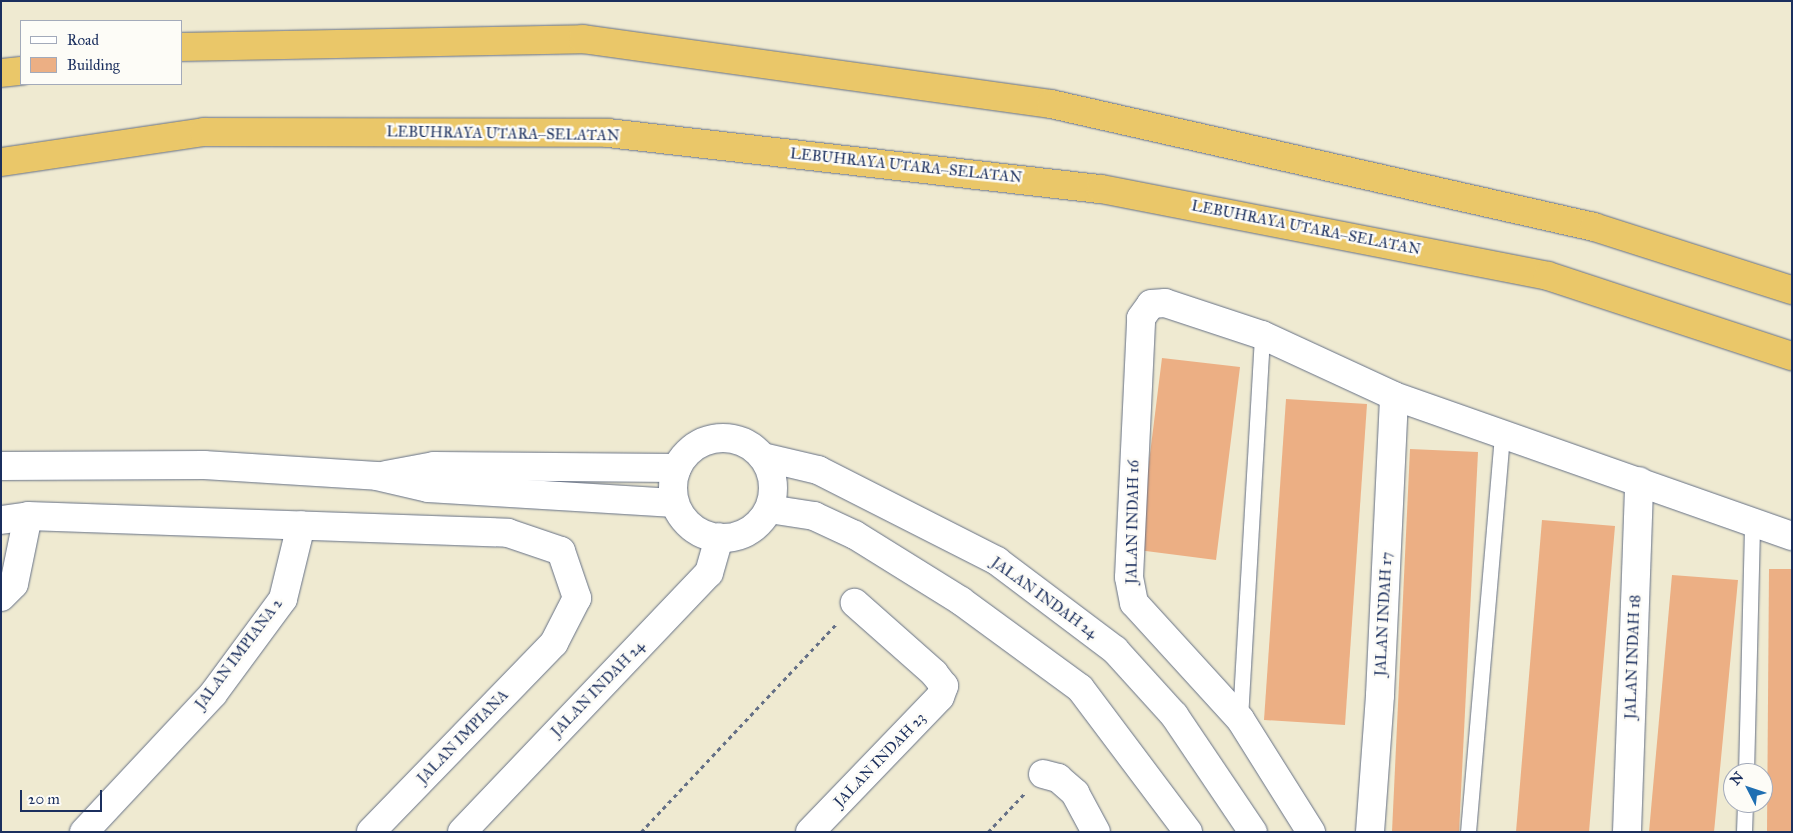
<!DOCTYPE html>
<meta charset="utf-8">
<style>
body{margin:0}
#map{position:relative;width:1793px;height:833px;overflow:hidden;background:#efead1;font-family:"IM FELL Great Primer",serif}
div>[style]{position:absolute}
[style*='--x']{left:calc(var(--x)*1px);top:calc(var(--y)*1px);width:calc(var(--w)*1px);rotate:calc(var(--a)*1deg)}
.building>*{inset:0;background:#ecaf84}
.path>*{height:3px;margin-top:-1.5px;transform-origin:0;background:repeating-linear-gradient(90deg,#657086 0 4px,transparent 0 8px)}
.roads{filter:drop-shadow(0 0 1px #657086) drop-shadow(0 0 1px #657086)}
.service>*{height:15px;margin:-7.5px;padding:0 7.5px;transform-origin:7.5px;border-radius:7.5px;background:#fff}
.minor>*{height:28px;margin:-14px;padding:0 14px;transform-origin:14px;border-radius:14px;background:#fff}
.minor>.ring{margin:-14px;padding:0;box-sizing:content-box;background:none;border:28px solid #fff;border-radius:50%}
.motorway>*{height:28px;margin:-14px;padding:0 14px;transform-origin:14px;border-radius:14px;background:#eac769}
span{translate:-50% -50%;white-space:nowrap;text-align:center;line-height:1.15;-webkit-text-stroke:5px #fdfcf7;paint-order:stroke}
.street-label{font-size:15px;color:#1b2f5e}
.frame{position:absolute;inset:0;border:2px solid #1b2f5e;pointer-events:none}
.legend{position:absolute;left:20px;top:20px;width:162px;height:65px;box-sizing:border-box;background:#fdfcf7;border:1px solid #a3aaba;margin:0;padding:6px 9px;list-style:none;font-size:15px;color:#1b2f5e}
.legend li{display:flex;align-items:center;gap:10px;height:25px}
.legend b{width:25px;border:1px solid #a3aaba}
.north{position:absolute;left:1723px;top:763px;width:50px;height:50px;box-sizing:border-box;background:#fdfcf7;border:1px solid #a3aaba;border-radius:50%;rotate:311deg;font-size:14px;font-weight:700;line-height:20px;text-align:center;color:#1b2f5e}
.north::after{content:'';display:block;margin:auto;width:18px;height:22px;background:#1f6fb2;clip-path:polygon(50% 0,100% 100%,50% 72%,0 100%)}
.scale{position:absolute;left:20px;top:790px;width:82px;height:22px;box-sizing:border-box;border:2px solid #1b2f5e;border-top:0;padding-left:6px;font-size:15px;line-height:18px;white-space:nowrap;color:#1b2f5e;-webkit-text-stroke:4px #fdfcf7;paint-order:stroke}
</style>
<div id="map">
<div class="building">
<i style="clip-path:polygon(1162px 358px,1240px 367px,1216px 560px,1138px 550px)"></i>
<i style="clip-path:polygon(1286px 399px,1367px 404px,1345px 725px,1264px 720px)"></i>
<i style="clip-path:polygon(1410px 449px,1478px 452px,1459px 832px,1392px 832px)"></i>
<i style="clip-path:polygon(1542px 520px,1615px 526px,1589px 832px,1516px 832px)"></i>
<i style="clip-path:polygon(1769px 569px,1792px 569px,1792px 832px,1767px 832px)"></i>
<i style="clip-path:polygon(1672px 575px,1738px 580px,1714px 832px,1649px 832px)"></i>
</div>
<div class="path">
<i style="--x:641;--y:832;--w:285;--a:-46.8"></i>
<i style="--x:988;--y:832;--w:54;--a:-46.5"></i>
</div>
<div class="roads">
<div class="service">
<i style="--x:1240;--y:718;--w:384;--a:-86.7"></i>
<i style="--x:1746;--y:773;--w:251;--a:-88.6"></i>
<i style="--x:1468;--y:832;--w:400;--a:-85.1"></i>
<i style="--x:1744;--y:832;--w:29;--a:-88"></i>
</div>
<div class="minor">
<i class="ring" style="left:673px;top:438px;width:72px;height:72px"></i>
<i style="--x:763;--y:457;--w:57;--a:13.3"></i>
<i style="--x:818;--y:470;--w:201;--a:26.9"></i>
<i style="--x:997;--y:561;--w:148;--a:37"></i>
<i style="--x:1115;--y:650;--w:88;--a:47.8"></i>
<i style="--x:1174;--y:715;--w:141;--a:56"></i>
<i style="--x:1;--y:466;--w:203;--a:-0.3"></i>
<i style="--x:204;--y:465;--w:173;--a:3.6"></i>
<i style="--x:377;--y:476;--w:52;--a:13.2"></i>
<i style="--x:428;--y:488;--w:247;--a:3.5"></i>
<i style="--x:386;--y:475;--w:49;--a:-10.6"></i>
<i style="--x:434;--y:466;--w:243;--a:0.5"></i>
<i style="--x:769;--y:509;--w:46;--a:8.8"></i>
<i style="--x:814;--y:516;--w:45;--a:24.9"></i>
<i style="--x:855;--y:535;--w:125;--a:31.9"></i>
<i style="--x:961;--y:601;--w:147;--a:36.2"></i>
<i style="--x:1080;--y:688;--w:180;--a:53.1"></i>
<i style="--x:1;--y:520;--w:27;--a:-8"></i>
<i style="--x:28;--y:516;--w:480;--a:2"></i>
<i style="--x:508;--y:533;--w:56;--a:18.8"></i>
<i style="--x:561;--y:551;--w:50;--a:71.2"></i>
<i style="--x:577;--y:598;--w:51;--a:117.1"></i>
<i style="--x:554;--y:643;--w:263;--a:134.1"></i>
<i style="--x:1;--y:597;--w:18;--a:-45"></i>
<i style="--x:14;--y:584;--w:69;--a:-78.4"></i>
<i style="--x:1043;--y:774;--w:16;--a:15"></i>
<i style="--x:1058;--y:778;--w:23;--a:41"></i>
<i style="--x:1075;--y:793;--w:44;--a:61.7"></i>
<i style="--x:84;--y:832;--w:189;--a:-46.9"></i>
<i style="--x:213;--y:694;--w:118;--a:-53.6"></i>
<i style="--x:283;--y:599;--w:76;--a:-76.3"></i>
<i style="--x:462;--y:832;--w:358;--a:-46.4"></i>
<i style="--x:709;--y:573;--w:37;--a:-74"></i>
<i style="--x:810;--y:832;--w:187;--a:-46.1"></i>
<i style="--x:940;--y:697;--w:12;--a:-70"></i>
<i style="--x:944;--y:686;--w:16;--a:-128"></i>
<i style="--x:934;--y:673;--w:106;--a:-138.5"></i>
<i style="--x:1311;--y:832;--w:133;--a:-122.1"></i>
<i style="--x:1240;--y:719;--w:157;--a:-132.4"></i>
<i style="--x:1134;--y:603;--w:26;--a:-101"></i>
<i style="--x:1129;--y:577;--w:259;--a:-87.3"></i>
<i style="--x:1141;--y:318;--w:17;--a:-54"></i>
<i style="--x:1151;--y:304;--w:14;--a:-4"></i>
<i style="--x:1165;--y:303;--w:102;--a:18.3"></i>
<i style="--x:1262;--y:335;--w:145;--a:24.8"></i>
<i style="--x:1394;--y:396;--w:422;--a:19.4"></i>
<i style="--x:1370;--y:832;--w:137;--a:-85.8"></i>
<i style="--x:1380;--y:695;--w:299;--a:-87.3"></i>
<i style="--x:1627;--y:832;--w:351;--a:-88"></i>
</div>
<div class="motorway">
<i style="--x:181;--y:47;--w:402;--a:-1.1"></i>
<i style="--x:583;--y:39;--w:472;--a:7.9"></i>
<i style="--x:1051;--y:104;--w:557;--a:12.76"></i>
<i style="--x:1594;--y:227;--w:208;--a:17.7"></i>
<i style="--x:1;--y:73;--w:20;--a:-6"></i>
<i style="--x:1;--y:162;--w:205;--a:-8.4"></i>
<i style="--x:204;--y:132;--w:404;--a:0.1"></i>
<i style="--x:608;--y:133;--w:496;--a:6.5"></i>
<i style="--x:1101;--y:189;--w:455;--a:11"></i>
<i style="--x:1548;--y:276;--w:257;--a:18.2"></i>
</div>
</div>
<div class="street-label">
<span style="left:503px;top:134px;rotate:1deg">LEBUHRAYA UTARA–SELATAN</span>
<span style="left:906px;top:166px;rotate:6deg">LEBUHRAYA UTARA–SELATAN</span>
<span style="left:1306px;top:228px;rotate:11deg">LEBUHRAYA UTARA–SELATAN</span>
<span style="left:1133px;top:522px;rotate:-89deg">JALAN INDAH 16</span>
<span style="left:1044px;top:598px;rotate:36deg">JALAN INDAH 24</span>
<span style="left:1384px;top:614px;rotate:-87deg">JALAN INDAH 17</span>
<span style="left:239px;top:654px;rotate:-53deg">JALAN IMPIANA 2</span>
<span style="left:1633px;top:657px;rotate:-88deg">JALAN INDAH 18</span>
<span style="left:598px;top:689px;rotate:-46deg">JALAN INDAH 24</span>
<span style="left:463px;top:737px;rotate:-46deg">JALAN IMPIANA</span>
<span style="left:880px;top:760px;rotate:-46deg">JALAN INDAH 23</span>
</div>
<div class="frame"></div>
<ul class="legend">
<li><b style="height:6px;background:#fff"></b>Road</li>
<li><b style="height:14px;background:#ecaf84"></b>Building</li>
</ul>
<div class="north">N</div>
<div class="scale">20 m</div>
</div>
